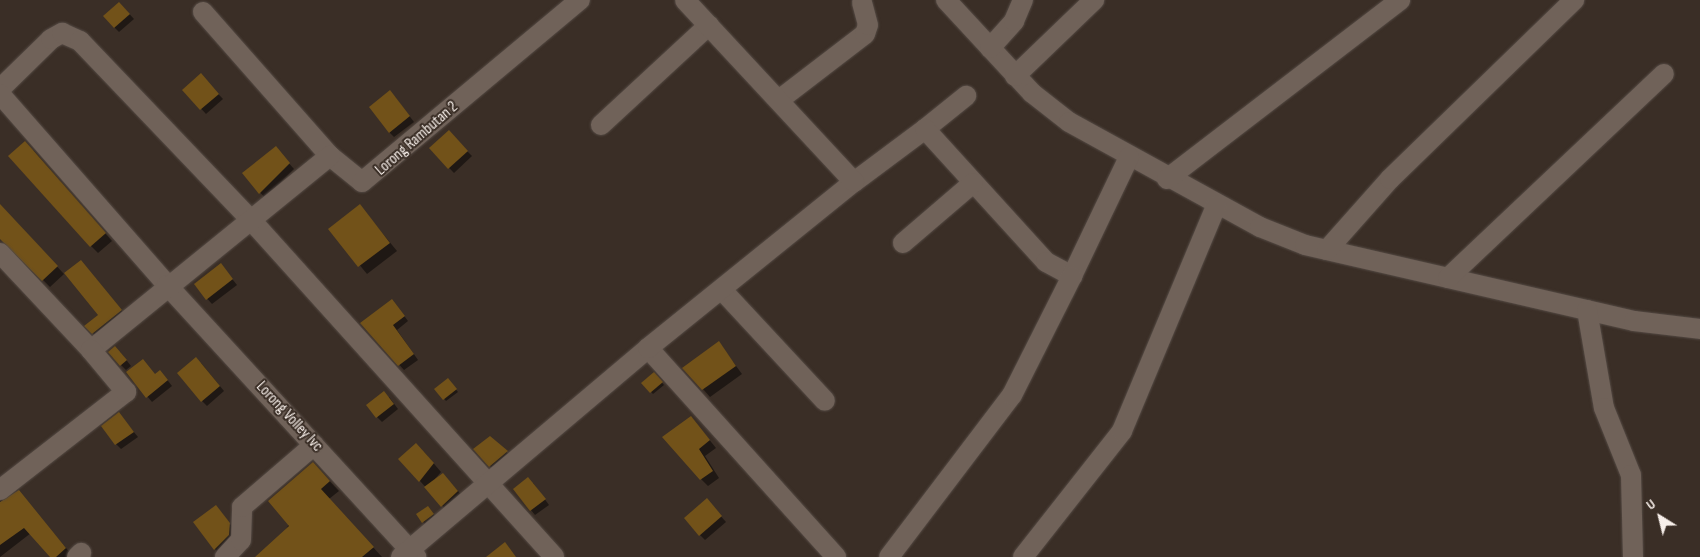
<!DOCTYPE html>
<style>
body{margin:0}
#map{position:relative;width:1700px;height:557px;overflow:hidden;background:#3a2e26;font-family:"Sofia Sans Condensed",sans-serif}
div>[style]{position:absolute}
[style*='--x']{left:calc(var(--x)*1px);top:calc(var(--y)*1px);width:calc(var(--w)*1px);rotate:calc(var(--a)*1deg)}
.shadow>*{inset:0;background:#0007}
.building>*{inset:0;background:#725219}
.roads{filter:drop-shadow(0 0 1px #544a44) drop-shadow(0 0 1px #544a44)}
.minor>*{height:20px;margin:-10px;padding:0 10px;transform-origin:10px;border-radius:10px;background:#706259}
span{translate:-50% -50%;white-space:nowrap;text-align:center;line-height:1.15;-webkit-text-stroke:4px #3a2e26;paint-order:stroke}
.street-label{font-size:16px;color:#f7efea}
.north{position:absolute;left:1635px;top:492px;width:50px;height:50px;-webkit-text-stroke:4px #3a2e26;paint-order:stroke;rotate:324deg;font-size:14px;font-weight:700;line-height:20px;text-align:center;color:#f7efea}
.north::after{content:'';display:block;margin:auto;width:18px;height:22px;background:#f7efea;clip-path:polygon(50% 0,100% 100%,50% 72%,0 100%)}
</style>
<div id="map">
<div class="shadow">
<i style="clip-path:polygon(124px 8px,134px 19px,119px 32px,114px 27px)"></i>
<i style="clip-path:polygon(205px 80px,223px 99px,206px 114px,184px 90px)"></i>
<i style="clip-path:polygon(395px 97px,414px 122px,394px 137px,389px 132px)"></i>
<i style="clip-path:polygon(448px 132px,472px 156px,454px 173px,430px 148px)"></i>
<i style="clip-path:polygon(33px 150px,112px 241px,98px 253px,91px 246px)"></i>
<i style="clip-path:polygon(280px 153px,294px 169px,265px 198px,243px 173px)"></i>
<i style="clip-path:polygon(0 205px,64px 274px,50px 287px,0 236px)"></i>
<i style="clip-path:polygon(360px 206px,397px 251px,367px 274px,330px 229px)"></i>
<i style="clip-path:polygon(87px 268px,127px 317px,100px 340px,86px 326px,100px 315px)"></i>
<i style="clip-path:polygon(225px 270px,237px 285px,212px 304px,195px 285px)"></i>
<i style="clip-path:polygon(396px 305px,408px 321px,397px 330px,418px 360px,404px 370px,362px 323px)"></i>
<i style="clip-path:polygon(719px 343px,742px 374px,710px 397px,703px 389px)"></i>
<i style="clip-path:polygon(120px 352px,131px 366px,126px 370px,121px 365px)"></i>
<i style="clip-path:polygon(201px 363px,224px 391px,207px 406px,202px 401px)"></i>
<i style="clip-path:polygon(127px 372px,165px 377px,172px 386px,152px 402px)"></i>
<i style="clip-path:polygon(654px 374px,664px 385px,653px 394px,643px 383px)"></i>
<i style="clip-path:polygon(450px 382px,458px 392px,446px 401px,436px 389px)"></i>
<i style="clip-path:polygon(389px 397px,398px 409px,382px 422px,377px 417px)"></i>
<i style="clip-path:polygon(119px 414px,138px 437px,121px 449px,116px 444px)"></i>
<i style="clip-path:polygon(691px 417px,716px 448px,705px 456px,719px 478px,708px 486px,701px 479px)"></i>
<i style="clip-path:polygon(490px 438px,512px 457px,495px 471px,490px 466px)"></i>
<i style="clip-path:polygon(424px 452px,441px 472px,435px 479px,450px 482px,465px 499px,449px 513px,420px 481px)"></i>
<i style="clip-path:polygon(322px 473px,339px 491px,329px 499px,382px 557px,268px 557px)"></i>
<i style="clip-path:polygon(533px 483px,549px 505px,535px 515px,531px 510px)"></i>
<i style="clip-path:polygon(18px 492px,72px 555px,69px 557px,51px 557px,31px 533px,0 557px,0 501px)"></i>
<i style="clip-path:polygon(711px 505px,726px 522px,705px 540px,700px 535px)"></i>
<i style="clip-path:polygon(430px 509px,435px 516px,425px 524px,418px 515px)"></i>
<i style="clip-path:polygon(220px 511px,234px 529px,234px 540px,219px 553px,215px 549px)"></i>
</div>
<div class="building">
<i style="clip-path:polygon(119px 2px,130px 14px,114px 28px,103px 16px)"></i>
<i style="clip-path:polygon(201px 73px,219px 94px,200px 110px,182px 90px)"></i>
<i style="clip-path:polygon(390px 90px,410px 116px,389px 133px,369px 107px)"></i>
<i style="clip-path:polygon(449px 130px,468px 151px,448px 169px,429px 148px)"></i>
<i style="clip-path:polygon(25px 141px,106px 233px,90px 247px,8px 156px)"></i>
<i style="clip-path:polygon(276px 146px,290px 163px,259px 194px,242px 173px)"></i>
<i style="clip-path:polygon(0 204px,58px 266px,42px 281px,0 239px)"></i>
<i style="clip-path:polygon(360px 204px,390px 243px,358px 267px,328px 229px)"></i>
<i style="clip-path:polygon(81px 260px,122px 310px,92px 334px,84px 326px,98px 315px,64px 273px)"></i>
<i style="clip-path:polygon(221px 263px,233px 279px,206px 300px,194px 284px)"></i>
<i style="clip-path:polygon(392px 299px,405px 316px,393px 325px,414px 354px,398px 366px,360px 323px)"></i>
<i style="clip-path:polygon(719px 341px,736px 366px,702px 390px,682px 368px)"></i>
<i style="clip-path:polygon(115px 346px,127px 360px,120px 366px,108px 352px)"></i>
<i style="clip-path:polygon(196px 357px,220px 386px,201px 402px,177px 373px)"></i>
<i style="clip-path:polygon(143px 359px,155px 374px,160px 370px,168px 380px,146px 398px,126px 372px)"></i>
<i style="clip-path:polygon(654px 372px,663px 382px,650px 393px,641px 383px)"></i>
<i style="clip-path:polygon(448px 378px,457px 389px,443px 400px,434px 389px)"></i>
<i style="clip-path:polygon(384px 391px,394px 404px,376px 418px,366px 405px)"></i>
<i style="clip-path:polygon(119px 412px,134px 432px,115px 445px,101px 426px)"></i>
<i style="clip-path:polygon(691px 416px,710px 440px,699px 449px,713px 471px,700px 480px,662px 437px)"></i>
<i style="clip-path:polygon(490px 436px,508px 451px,489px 467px,473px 449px)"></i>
<i style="clip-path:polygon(416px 443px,434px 463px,419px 482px,398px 459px)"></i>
<i style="clip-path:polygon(313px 462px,330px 481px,321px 489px,374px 547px,362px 557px,255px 557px,289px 526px,268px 501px)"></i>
<i style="clip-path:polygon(443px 473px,458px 491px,441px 507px,424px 487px)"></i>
<i style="clip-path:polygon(528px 477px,546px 499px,530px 511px,513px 489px)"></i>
<i style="clip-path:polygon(19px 490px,66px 548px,56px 557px,50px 557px,24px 528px,0 545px,0 502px)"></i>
<i style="clip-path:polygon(707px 498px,722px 516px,699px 536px,684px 518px)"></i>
<i style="clip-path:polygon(216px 505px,230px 523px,229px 535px,214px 550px,193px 522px)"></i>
<i style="clip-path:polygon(428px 506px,434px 514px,422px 523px,416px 514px)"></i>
<i style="clip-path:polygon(505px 542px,516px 557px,486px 557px)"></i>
</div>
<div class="roads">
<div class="minor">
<i style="--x:946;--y:0;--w:127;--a:47.2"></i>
<i style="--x:1032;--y:93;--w:47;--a:38.1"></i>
<i style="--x:1069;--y:122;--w:218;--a:28.8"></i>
<i style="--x:1260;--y:227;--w:48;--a:21.8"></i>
<i style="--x:1305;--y:245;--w:147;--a:13"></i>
<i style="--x:1448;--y:278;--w:191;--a:13"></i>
<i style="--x:1634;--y:321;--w:66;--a:6.9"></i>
<i style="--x:203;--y:12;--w:192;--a:48.6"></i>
<i style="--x:330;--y:156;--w:41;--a:39.1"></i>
<i style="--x:362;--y:182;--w:284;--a:-39.9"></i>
<i style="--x:990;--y:48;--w:36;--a:-48"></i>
<i style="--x:1014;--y:21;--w:23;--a:-67"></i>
<i style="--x:1015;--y:76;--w:110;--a:-43.9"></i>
<i style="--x:0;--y:89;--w:71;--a:-44.4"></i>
<i style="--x:51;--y:39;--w:13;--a:-29"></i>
<i style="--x:62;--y:33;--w:20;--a:24"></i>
<i style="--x:80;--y:41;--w:248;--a:46.3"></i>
<i style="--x:251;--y:220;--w:453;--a:48"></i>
<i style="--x:0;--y:94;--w:254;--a:48.8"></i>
<i style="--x:167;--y:285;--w:369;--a:47.5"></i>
<i style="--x:779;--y:100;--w:108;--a:-37.5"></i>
<i style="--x:865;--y:34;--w:9;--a:-72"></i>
<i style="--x:868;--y:25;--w:23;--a:-105"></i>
<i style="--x:601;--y:125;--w:147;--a:-42.8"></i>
<i style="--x:925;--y:129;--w:53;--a:-38.8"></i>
<i style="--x:1167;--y:179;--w:294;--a:-37.5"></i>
<i style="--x:854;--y:182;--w:89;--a:-36.7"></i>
<i style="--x:925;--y:129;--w:180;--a:47.7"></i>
<i style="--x:1046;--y:262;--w:30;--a:28"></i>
<i style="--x:1072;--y:276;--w:132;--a:-64.4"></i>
<i style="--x:903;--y:243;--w:92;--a:-40.6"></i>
<i style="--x:1327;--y:250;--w:95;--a:-48.4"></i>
<i style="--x:1390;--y:179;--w:257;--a:-44.2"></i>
<i style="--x:0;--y:253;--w:133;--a:46.8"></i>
<i style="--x:91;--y:350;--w:308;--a:-39.1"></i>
<i style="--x:1448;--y:278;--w:297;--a:-43.4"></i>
<i style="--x:722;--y:290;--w:151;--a:47.1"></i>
<i style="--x:1587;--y:310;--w:99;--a:80.2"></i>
<i style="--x:1604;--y:408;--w:72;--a:68.1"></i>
<i style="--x:1631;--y:475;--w:82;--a:88.6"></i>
<i style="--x:648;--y:348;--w:281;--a:48"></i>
<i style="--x:0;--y:490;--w:160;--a:-37.9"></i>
<i style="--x:126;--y:392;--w:55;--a:-129.8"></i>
<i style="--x:77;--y:557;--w:6;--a:-45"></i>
<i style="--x:225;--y:557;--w:23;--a:-47"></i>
<i style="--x:241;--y:540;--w:33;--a:-88"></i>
<i style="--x:242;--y:507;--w:95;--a:-40.7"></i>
<i style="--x:401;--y:557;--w:324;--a:-40.2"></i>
<i style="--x:648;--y:348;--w:265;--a:-38.9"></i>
<i style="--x:854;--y:182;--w:248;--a:-132.9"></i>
<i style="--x:889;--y:557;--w:203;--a:-52.8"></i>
<i style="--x:1012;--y:395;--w:133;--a:-63.2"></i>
<i style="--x:1023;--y:557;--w:160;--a:-51.8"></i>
<i style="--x:1122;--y:431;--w:244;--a:-67.3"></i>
</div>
</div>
<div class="street-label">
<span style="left:417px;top:139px;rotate:-41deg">Lorong Rambutan 2</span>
<span style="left:289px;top:417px;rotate:47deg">Lorong Volley Ivc</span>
</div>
<div class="north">U</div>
</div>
